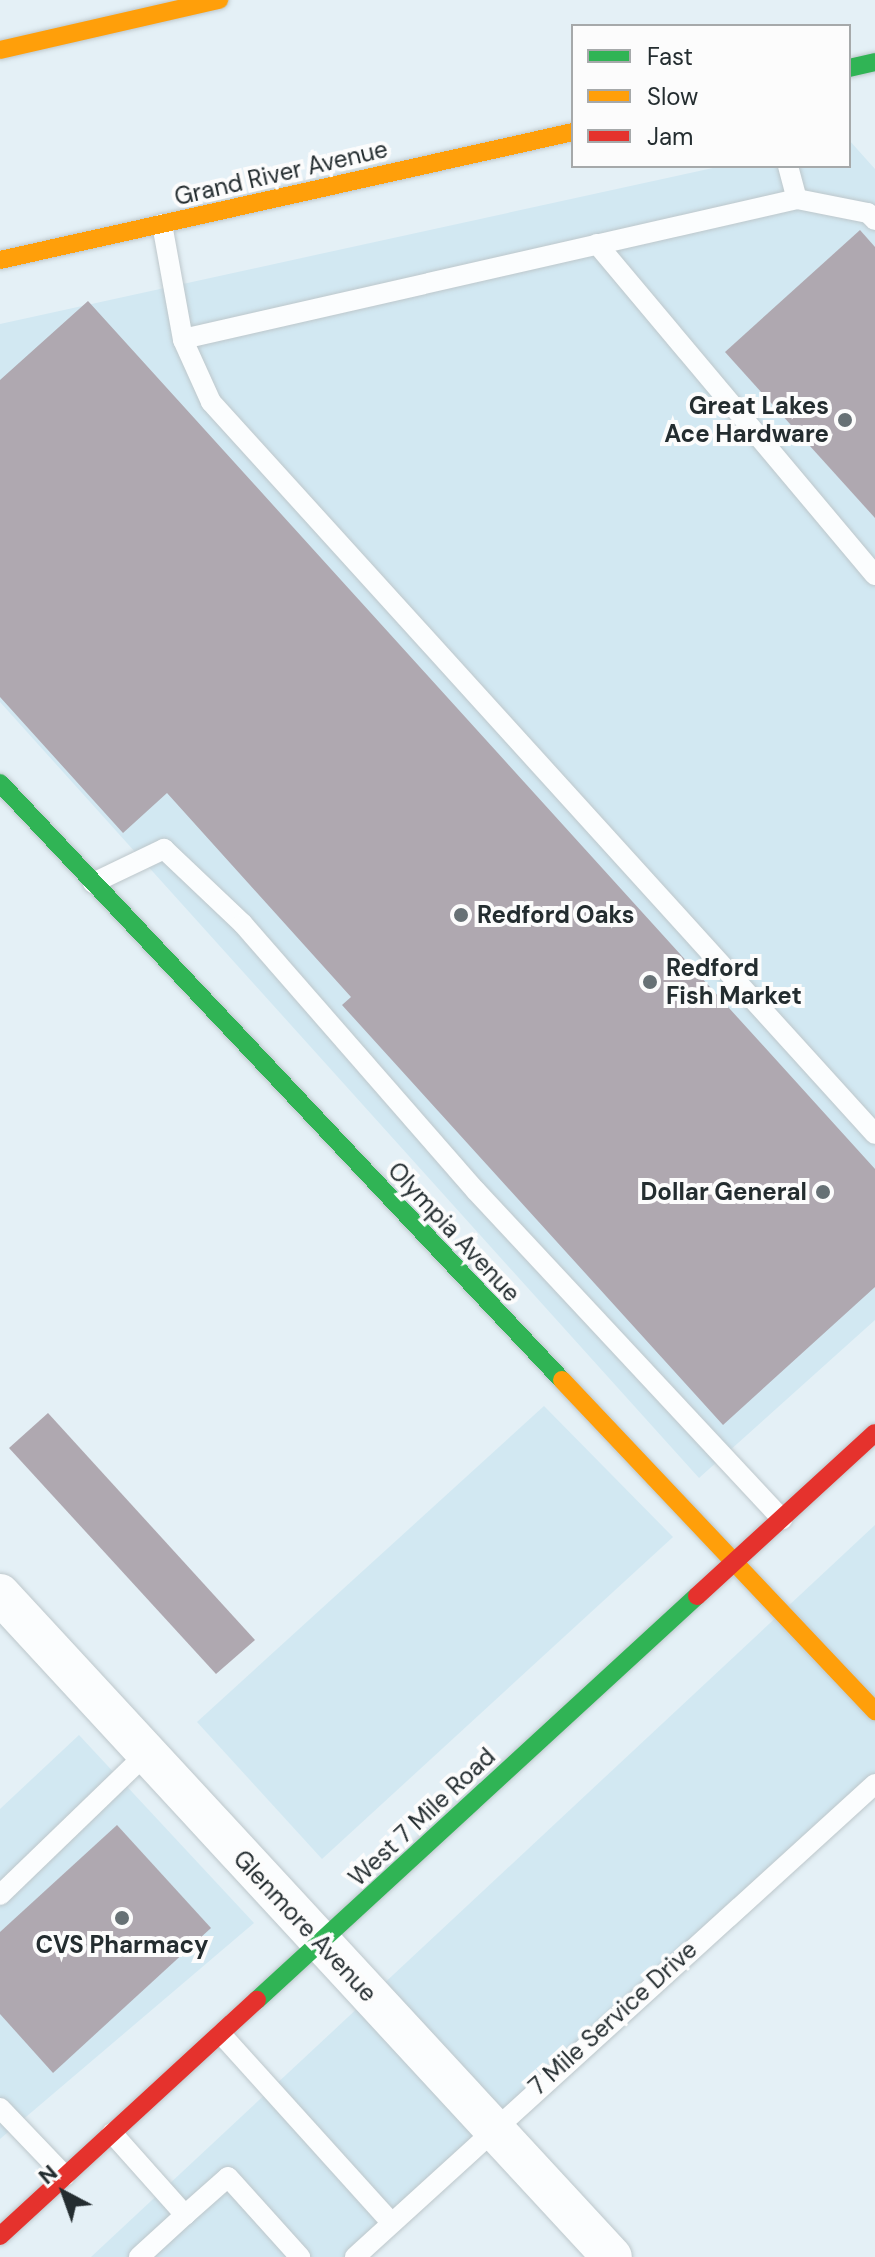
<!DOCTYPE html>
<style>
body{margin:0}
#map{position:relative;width:875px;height:2257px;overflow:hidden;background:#e4f0f6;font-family:"DM Sans",sans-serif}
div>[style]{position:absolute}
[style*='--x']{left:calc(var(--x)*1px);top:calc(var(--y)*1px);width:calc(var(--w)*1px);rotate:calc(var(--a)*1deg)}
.built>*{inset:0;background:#d2e8f2}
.building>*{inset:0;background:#afa8b0}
.roads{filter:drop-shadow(0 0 2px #bdc7cb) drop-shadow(0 0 2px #bdc7cb)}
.lane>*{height:20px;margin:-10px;padding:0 10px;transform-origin:10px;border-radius:10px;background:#fbfdfe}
.street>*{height:40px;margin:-20px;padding:0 20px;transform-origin:20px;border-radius:20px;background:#fbfdfe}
.fast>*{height:18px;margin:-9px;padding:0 9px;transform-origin:9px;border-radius:9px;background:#30b455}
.slow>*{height:18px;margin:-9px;padding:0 9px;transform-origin:9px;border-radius:9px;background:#ff9f0a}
.jam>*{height:18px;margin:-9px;padding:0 9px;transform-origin:9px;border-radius:9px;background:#e5322d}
.dots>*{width:22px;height:22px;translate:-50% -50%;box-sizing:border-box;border:4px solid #fcfcfc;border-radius:50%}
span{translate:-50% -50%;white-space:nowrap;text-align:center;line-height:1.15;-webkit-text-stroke:8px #fcfcfc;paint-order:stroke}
.street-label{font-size:24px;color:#242d30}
.poi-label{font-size:24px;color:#242d30;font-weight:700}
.right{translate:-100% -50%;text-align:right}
.left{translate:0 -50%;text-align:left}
.legend{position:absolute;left:571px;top:24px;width:280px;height:144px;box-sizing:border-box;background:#fcfcfc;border:2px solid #a6a9aa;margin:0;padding:10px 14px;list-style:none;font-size:24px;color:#242d30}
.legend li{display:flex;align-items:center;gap:16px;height:40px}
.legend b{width:40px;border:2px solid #a6a9aa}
.north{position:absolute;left:24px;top:2153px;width:80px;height:80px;-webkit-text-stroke:6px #fcfcfc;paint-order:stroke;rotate:319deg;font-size:22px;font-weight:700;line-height:32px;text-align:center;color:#242d30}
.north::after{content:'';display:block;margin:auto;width:28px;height:36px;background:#242d30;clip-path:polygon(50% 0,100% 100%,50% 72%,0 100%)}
</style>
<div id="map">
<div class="built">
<i style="clip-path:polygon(849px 140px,875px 169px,875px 1320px,699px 1478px,0 702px,0 324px,722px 166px,849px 166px)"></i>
<i style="clip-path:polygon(544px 1406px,673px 1537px,322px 1859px,197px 1722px)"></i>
<i style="clip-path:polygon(875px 1525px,875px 1786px,358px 2257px,91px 2257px)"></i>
<i style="clip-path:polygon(79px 1735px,254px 1923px,0 2139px,0 1809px)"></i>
</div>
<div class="building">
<i style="clip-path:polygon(860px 230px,875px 247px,875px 518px,725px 352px)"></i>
<i style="clip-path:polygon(88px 301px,875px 1169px,875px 1287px,723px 1425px,342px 1005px,351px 997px,167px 793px,123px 833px,0 697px,0 380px)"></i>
<i style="clip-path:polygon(48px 1413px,255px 1640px,216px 1674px,9px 1448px)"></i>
<i style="clip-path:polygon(117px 1825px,211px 1928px,53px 2073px,0 2014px,0 1932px)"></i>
</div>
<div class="roads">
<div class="lane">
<i style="--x:788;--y:166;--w:34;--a:75"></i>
<i style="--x:797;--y:199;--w:72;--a:11.2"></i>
<i style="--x:868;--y:213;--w:10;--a:45"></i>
<i style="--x:162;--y:224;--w:118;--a:79.7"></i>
<i style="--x:183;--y:340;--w:68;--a:65.7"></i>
<i style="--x:211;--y:402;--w:988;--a:47.79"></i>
<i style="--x:597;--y:244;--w:432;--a:50"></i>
<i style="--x:183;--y:339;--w:630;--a:-12.84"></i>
<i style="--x:93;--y:883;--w:79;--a:-25.6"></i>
<i style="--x:164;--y:849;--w:109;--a:43.5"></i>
<i style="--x:243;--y:924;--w:354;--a:48.9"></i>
<i style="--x:476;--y:1191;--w:449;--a:47"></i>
<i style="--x:0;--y:1895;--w:206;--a:-44"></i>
<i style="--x:221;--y:2034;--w:249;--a:47.9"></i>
<i style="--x:0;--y:2108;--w:94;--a:46.3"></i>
<i style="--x:112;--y:2133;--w:110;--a:48.3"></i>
<i style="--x:185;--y:2215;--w:57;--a:-41.5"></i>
<i style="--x:228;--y:2177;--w:108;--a:48"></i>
<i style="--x:139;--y:2257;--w:62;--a:-42.4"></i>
<i style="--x:355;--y:2257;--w:703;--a:-42.29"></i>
</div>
<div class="street">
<i style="--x:0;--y:1594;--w:902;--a:47.29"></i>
</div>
<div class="fast">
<i style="--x:849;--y:68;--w:27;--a:-13"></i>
<i style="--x:0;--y:783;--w:820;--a:46.73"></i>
<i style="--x:257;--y:2000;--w:597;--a:-42.56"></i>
</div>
<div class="slow">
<i style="--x:0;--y:50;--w:225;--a:-12.9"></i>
<i style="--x:0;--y:260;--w:587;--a:-12.59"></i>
<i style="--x:562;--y:1380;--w:456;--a:46.6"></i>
</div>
<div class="jam">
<i style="--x:697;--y:1596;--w:241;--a:-42.5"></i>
<i style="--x:0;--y:2236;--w:349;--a:-42.6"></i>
</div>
</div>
<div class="dots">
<i style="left:845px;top:420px;background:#677175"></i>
<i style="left:461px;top:915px;background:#677175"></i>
<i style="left:650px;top:982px;background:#677175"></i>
<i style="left:823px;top:1192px;background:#677175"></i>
<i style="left:122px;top:1918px;background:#677175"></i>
</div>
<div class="street-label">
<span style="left:281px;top:173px;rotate:-13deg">Grand River Avenue</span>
<span style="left:454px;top:1232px;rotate:47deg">Olympia Avenue</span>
<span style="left:422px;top:1817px;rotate:-43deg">West 7 Mile Road</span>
<span style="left:305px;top:1926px;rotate:47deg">Glenmore Avenue</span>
<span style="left:613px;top:2018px;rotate:-42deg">7 Mile Service Drive</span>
</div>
<div class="poi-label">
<span class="right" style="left:829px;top:420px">Great Lakes<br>Ace Hardware</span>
<span class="left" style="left:477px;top:915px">Redford Oaks</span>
<span class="left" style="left:666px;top:982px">Redford<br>Fish Market</span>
<span class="right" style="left:807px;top:1192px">Dollar General</span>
<span style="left:122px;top:1945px">CVS Pharmacy</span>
</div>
<ul class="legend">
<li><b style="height:10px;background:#30b455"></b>Fast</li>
<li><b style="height:10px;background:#ff9f0a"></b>Slow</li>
<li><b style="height:10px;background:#e5322d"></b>Jam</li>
</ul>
<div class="north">N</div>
</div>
